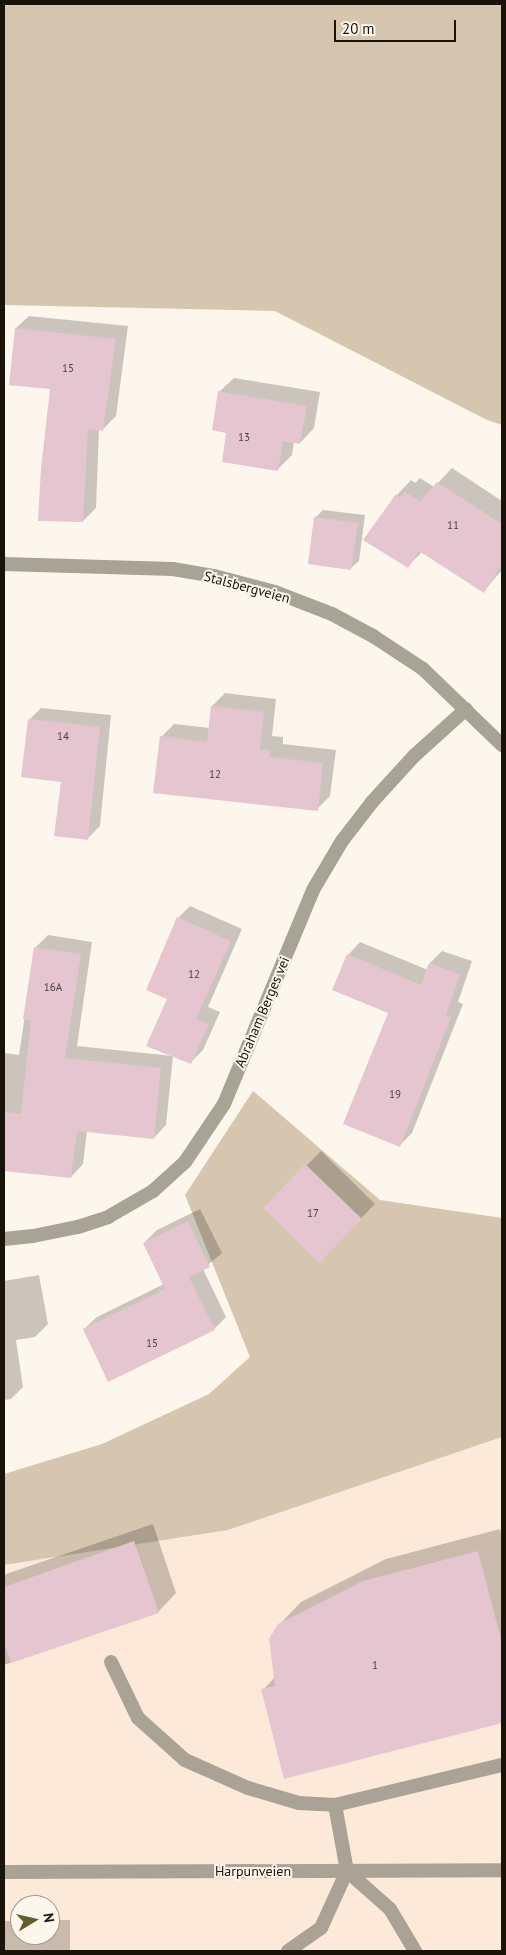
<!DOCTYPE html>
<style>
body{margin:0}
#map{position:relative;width:506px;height:1955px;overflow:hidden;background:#fdf6ec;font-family:"PT Sans",sans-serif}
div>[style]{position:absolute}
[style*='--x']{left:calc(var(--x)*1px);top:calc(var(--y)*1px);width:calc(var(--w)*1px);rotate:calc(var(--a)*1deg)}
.industrial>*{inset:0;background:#fde9da}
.green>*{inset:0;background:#d6c6af}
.shadow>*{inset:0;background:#0003}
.building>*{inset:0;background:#e4c5d0}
.service>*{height:14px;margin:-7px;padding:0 7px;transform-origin:7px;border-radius:7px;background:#aba296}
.minor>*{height:14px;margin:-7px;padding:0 7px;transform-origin:7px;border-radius:7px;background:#aba296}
span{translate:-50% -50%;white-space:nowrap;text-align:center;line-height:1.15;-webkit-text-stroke:4px #fdf6ec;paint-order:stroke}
.number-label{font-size:11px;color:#4c403c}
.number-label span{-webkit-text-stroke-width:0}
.street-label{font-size:14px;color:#19130a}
.frame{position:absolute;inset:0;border:5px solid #19130a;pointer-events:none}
.north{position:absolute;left:10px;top:1895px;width:50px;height:50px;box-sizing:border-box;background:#fdf6ec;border:1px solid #a29b92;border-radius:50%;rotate:81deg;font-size:14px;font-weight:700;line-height:20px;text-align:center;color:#19130a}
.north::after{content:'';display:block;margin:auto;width:18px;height:22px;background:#655d29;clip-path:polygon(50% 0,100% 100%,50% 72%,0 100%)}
.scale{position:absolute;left:334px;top:20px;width:122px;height:22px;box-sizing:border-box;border:2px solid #19130a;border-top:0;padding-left:6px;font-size:15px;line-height:18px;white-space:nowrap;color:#19130a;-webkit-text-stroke:4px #fdf6ec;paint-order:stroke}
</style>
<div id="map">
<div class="industrial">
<i style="clip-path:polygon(evenodd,502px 1437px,502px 1951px,4px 1951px,4px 1565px,228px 1530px,502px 1437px,20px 1905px,50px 1905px,50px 1935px,20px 1935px,20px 1905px)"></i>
</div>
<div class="green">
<i style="clip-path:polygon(4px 4px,502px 4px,502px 425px,487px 420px,275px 311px,4px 305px)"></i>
<i style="clip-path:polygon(253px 1091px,380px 1200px,502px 1218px,502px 1437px,228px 1530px,4px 1565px,4px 1474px,102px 1444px,209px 1394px,250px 1357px,185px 1195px)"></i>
</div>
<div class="shadow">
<i style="clip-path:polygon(29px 316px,128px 326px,116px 416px,103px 429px,99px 429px,96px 508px,83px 521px,51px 388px,16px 328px)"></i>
<i style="clip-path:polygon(234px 378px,320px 392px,314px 428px,300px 443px,294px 442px,292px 455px,278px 469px,228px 432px,219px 392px)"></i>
<i style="clip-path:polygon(452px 468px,502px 501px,502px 570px,484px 591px,422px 552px,407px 567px,397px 495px,411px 480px,415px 483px,420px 478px,434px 487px)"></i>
<i style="clip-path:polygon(323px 510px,365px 515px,359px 561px,351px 568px,315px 518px)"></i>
<i style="clip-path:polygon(225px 693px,276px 699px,272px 736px,283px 737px,283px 744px,336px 750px,330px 796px,317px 809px,161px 737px,174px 724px,210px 728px,212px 706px)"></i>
<i style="clip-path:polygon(41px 708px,111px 715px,100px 826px,87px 839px,62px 780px,29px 720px)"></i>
<i style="clip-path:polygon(190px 906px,242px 929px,208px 1007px,220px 1012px,203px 1050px,191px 1062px,173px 1055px,166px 1125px,154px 1138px,87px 1131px,83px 1164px,71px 1177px,4px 1169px,4px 1053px,19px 1055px,35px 948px,48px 935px,92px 942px,77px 1046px,173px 1056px,169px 998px,178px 918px)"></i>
<i style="clip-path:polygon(360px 942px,428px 970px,430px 963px,442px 951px,472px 961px,458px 1002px,463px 1004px,412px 1133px,400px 1145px,389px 1012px,348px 955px)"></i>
<i style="clip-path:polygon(321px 1151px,375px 1204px,319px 1261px,265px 1208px)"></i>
<i style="clip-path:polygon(200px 1209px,222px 1253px,203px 1269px,226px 1317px,214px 1329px,84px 1329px,97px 1317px,164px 1284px,144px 1243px,157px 1230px)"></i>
<i style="clip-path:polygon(39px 1275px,48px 1324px,35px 1337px,16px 1340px,23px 1387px,11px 1399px,4px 1400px,4px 1281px)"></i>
<i style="clip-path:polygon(153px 1524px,176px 1593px,158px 1612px,4px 1665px,4px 1577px,6px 1574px)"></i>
<i style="clip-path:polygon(500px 1529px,502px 1540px,502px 1722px,285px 1777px,263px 1690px,275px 1677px,279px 1625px,301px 1602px,386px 1559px)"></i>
<i style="clip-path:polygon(50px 1920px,70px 1920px,70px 1951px,4px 1951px,4px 1921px,20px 1921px,20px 1935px,50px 1935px)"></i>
</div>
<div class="building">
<i style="clip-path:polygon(15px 328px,116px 339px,103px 431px,88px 429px,83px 522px,38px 521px,41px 468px,50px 389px,9px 385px)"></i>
<i style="clip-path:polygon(218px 391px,307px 406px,300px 444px,283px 441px,278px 471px,222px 462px,226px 433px,212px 430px)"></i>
<i style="clip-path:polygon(437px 482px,502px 524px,502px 564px,484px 593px,419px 551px,408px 568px,363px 540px,396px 494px,401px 497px,404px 491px,420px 502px)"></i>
<i style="clip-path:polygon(314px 517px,358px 523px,351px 570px,308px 564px)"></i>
<i style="clip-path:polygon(211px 706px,264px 712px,260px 749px,271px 750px,270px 757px,323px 763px,318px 811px,153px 793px,160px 736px,207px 742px)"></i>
<i style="clip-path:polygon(28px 719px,100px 727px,88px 840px,54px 836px,61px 782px,21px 777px)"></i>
<i style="clip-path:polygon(177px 917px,231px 941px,196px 1019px,209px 1024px,191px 1064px,146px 1046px,167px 999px,146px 990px)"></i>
<i style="clip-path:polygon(34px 947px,81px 954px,65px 1058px,161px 1068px,154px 1139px,77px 1131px,71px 1178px,4px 1171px,4px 1112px,21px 1114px,31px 1020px,23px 1019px)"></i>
<i style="clip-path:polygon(347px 954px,421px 985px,429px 963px,460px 974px,446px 1015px,451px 1017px,400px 1147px,343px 1124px,388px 1013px,332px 990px)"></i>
<i style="clip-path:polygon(305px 1164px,362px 1219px,319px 1263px,263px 1208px)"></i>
<i style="clip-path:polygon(188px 1221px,210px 1267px,189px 1277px,215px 1330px,108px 1382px,83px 1329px,165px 1289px,143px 1243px)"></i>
<i style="clip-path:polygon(134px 1541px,159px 1613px,11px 1663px,4px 1642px,4px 1587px)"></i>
<i style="clip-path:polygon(478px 1551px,502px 1643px,502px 1723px,284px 1779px,261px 1689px,275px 1686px,269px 1639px,278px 1624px,363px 1581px)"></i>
</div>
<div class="service">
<i style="--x:111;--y:1662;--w:62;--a:64.3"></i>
<i style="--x:138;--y:1718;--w:63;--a:41.8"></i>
<i style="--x:185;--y:1760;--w:69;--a:24"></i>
<i style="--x:248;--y:1788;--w:53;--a:16.4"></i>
<i style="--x:299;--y:1803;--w:36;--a:3"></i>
<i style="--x:335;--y:1805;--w:172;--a:-13.5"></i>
<i style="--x:347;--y:1871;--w:57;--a:41.5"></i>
<i style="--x:390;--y:1909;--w:49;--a:59.2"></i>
<i style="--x:288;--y:1951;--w:40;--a:-34.9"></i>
<i style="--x:321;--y:1928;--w:63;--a:-65.5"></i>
<i style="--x:347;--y:1871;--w:67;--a:-100.3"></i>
</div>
<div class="minor">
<i style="--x:4;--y:564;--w:169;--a:1.7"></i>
<i style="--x:173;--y:569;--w:42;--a:9.7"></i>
<i style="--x:214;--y:576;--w:63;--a:14.7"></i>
<i style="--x:275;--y:592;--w:61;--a:21.1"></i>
<i style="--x:332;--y:614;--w:47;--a:28.2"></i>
<i style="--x:373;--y:636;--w:60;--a:33.4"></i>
<i style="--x:423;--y:669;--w:110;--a:43.9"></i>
<i style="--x:4;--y:1239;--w:29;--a:-6"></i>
<i style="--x:33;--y:1236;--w:46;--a:-11.3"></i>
<i style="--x:78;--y:1227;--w:32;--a:-18"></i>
<i style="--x:108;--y:1217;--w:52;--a:-30"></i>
<i style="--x:153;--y:1191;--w:43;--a:-42.2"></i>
<i style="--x:185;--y:1162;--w:70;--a:-56.1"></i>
<i style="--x:224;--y:1104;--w:232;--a:-67.4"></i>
<i style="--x:313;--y:890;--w:57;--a:-59.4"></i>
<i style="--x:342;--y:841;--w:49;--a:-52.4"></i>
<i style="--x:372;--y:802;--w:62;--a:-47.6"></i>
<i style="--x:414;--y:756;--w:70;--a:-42.1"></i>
<i style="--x:4;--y:1872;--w:498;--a:-0.2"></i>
</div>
<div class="number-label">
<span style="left:68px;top:368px">15</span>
<span style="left:244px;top:437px">13</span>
<span style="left:453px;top:525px">11</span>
<span style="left:63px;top:736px">14</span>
<span style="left:215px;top:774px">12</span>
<span style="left:194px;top:974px">12</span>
<span style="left:53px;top:987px">16A</span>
<span style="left:395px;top:1094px">19</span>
<span style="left:313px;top:1213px">17</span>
<span style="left:152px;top:1343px">15</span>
<span style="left:375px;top:1665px">1</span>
</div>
<div class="street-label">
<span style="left:247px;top:587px;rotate:15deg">Stalsbergveien</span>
<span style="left:262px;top:1012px;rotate:-67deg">Abraham Berges vei</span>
<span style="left:253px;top:1871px">Harpunveien</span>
</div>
<div class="frame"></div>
<div class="north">N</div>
<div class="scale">20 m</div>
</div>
